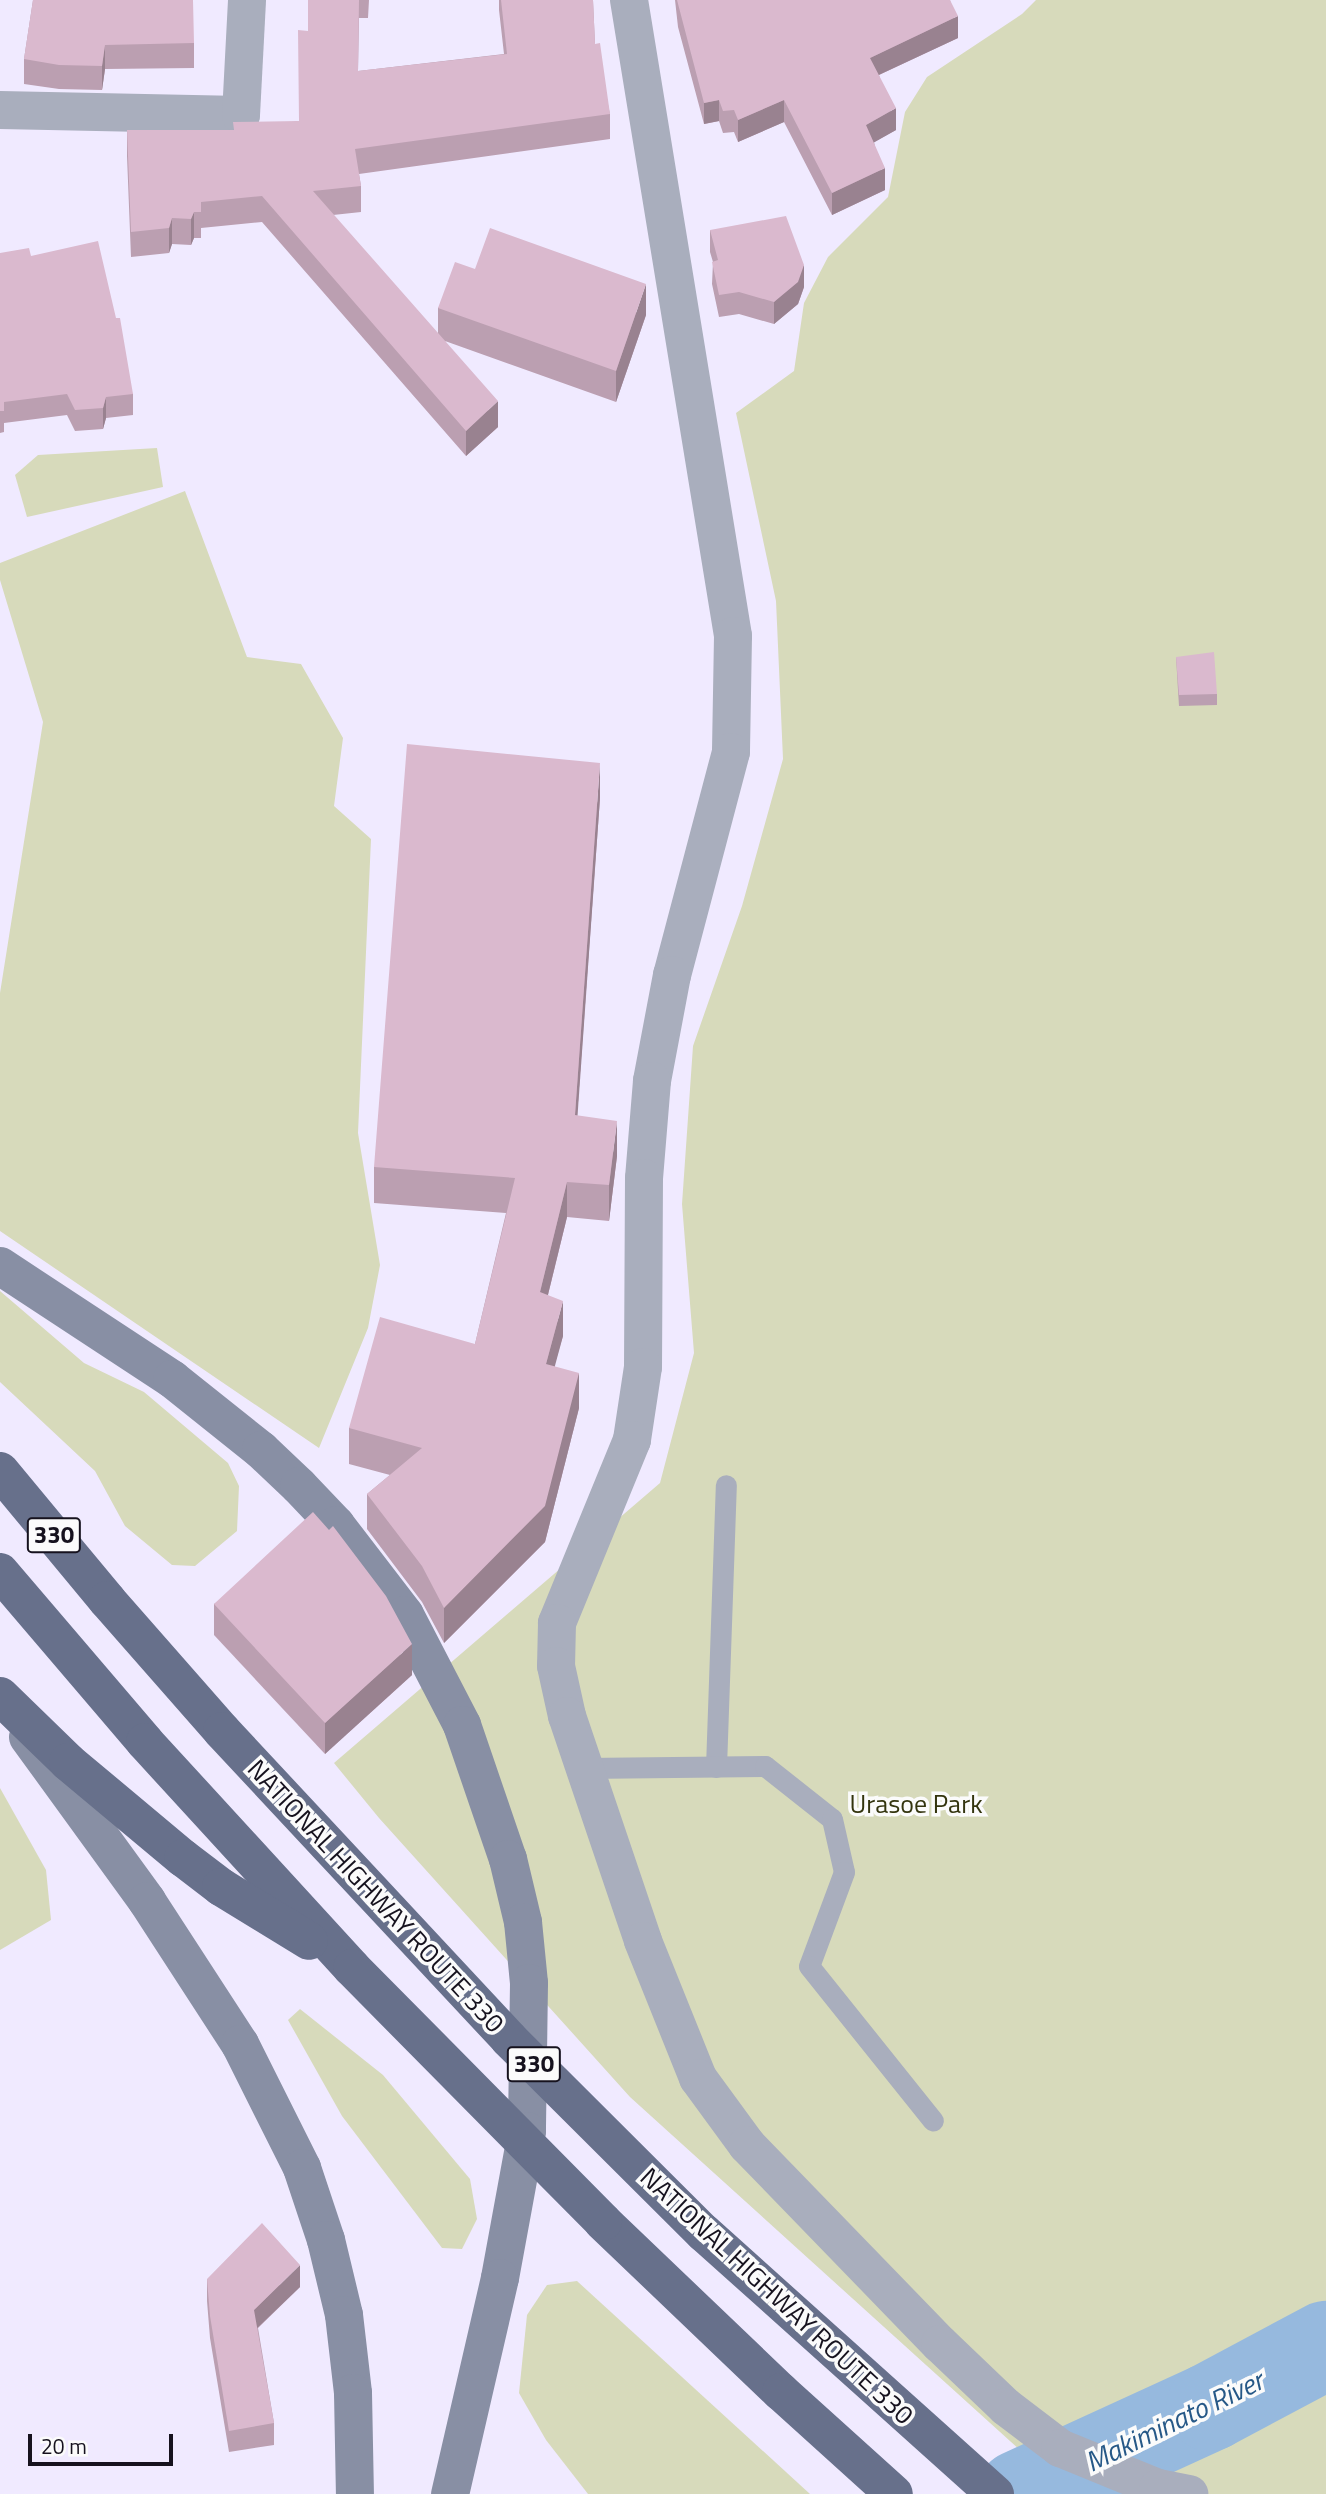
<!DOCTYPE html>
<style>
body{margin:0}
#map{position:relative;width:1326px;height:2494px;overflow:hidden;background:#f0eaff;font-family:"Titillium Web",sans-serif}
div>[style]{position:absolute}
[style*='--x']{left:calc(var(--x)*1px);top:calc(var(--y)*1px);width:calc(var(--w)*1px);rotate:calc(var(--a)*1deg)}
.green>*{inset:0;background:#d7dabb}
.river>*{height:88px;margin:-44px;padding:0 44px;transform-origin:44px;border-radius:44px;background:#96b9de}
.service>*{height:21px;margin:-10.5px;padding:0 10.5px;transform-origin:10.5px;border-radius:10.5px;background:#a9aebd}
.minor>*{height:38px;margin:-19px;padding:0 19px;transform-origin:19px;border-radius:19px;background:#a9aebd}
.tertiary>*{height:38px;margin:-19px;padding:0 19px;transform-origin:19px;border-radius:19px;background:#a9aebd}
.secondary>*{height:38px;margin:-19px;padding:0 19px;transform-origin:19px;border-radius:19px;background:#888fa4}
.trunk>*{height:38px;margin:-19px;padding:0 19px;transform-origin:19px;border-radius:19px;background:#67708b}
.trunk-bridge>*{height:38px;margin:-19px;padding:0 19px;transform-origin:19px;border-radius:19px;background:#67708b}
.wall>*{inset:0;background:#bb9fb1}
.shaded-wall>*{inset:0;background:#998290}
.building>*{inset:0;background:#dab9ce}
span{translate:-50% -50%;white-space:nowrap;text-align:center;line-height:1.15;-webkit-text-stroke:7px #fbfbfb;paint-order:stroke}
.shield-label span{padding:2px 5px;background:#fbfbfb;border:2px solid;border-radius:5px;-webkit-text-stroke-width:0}
.shield-label{font-size:24px;color:#16121e;font-weight:700}
.park-label{font-size:26px;color:#33340e}
.street-label{font-size:26px;color:#16121e}
.water-label{font-size:28px;color:#265887;font-style:italic}
.scale{position:absolute;left:28px;top:2434px;width:145px;height:32px;box-sizing:border-box;border:4px solid #16121e;border-top:0;padding-left:9px;font-size:21px;line-height:24px;white-space:nowrap;color:#16121e;-webkit-text-stroke:5px #fbfbfb;paint-order:stroke}
</style>
<div id="map">
<div class="green">
<i style="clip-path:polygon(1036px 0,1326px 0,1326px 2494px,1098px 2494px,1043px 2471px,630px 2097px,379px 1818px,334px 1763px,660px 1483px,694px 1353px,682px 1204px,693px 1046px,742px 906px,783px 759px,776px 601px,736px 413px,794px 371px,804px 303px,828px 257px,888px 197px,905px 112px,927px 77px,1022px 14px)"></i>
<i style="clip-path:polygon(157px 448px,163px 487px,27px 517px,15px 475px,38px 455px)"></i>
<i style="clip-path:polygon(185px 491px,247px 657px,301px 664px,343px 738px,334px 806px,371px 839px,358px 1133px,380px 1265px,368px 1328px,319px 1448px,0 1231px,0 993px,43px 722px,0 580px,0 563px)"></i>
<i style="clip-path:polygon(0 1291px,84px 1363px,144px 1392px,228px 1463px,239px 1486px,237px 1531px,195px 1566px,172px 1565px,125px 1526px,95px 1471px,0 1382px)"></i>
<i style="clip-path:polygon(0 1788px,46px 1870px,51px 1920px,0 1950px)"></i>
<i style="clip-path:polygon(300px 2009px,383px 2075px,470px 2179px,477px 2219px,462px 2249px,442px 2248px,342px 2116px,288px 2020px)"></i>
<i style="clip-path:polygon(577px 2281px,810px 2494px,588px 2494px,546px 2440px,519px 2393px,527px 2315px,547px 2285px)"></i>
</div>
<div class="river">
<i style="--x:1020;--y:2494;--w:209;--a:-24.6"></i>
<i style="--x:1210;--y:2407;--w:132;--a:-28.1"></i>
</div>
<div class="service">
<i style="--x:716;--y:1767;--w:282;--a:-88"></i>
<i style="--x:584;--y:1768;--w:181;--a:-0.6"></i>
<i style="--x:765;--y:1766;--w:85;--a:38.3"></i>
<i style="--x:832;--y:1819;--w:54;--a:77.2"></i>
<i style="--x:844;--y:1872;--w:100;--a:110.4"></i>
<i style="--x:809;--y:1966;--w:198;--a:51.3"></i>
</div>
<div class="minor">
<i style="--x:0;--y:110;--w:241;--a:1.2"></i>
<i style="--x:241;--y:115;--w:115;--a:-87"></i>
</div>
<div class="tertiary">
<i style="--x:629;--y:0;--w:644;--a:80.71"></i>
<i style="--x:733;--y:636;--w:116;--a:91"></i>
<i style="--x:731;--y:752;--w:231;--a:104.8"></i>
<i style="--x:672;--y:975;--w:108;--a:100.7"></i>
<i style="--x:652;--y:1081;--w:97;--a:94.7"></i>
<i style="--x:644;--y:1178;--w:189;--a:90.3"></i>
<i style="--x:643;--y:1367;--w:74;--a:98.6"></i>
<i style="--x:632;--y:1440;--w:198;--a:112.3"></i>
<i style="--x:557;--y:1623;--w:43;--a:91.3"></i>
<i style="--x:556;--y:1666;--w:51;--a:77.6"></i>
<i style="--x:567;--y:1716;--w:237;--a:71.3"></i>
<i style="--x:643;--y:1941;--w:148;--a:68.1"></i>
<i style="--x:698;--y:2078;--w:83;--a:53.8"></i>
<i style="--x:747;--y:2145;--w:277;--a:45.9"></i>
<i style="--x:940;--y:2344;--w:91;--a:43.7"></i>
<i style="--x:1006;--y:2407;--w:68;--a:37.2"></i>
<i style="--x:1060;--y:2448;--w:106;--a:22.2"></i>
<i style="--x:1158;--y:2488;--w:32;--a:11"></i>
</div>
<div class="secondary">
<i style="--x:0;--y:1266;--w:206;--a:33.3"></i>
<i style="--x:172;--y:1379;--w:114;--a:38.6"></i>
<i style="--x:261;--y:1450;--w:52;--a:43.5"></i>
<i style="--x:299;--y:1486;--w:54;--a:46.5"></i>
<i style="--x:336;--y:1525;--w:113;--a:52.5"></i>
<i style="--x:405;--y:1615;--w:124;--a:62.6"></i>
<i style="--x:462;--y:1725;--w:142;--a:71.1"></i>
<i style="--x:508;--y:1859;--w:65;--a:76.6"></i>
<i style="--x:523;--y:1922;--w:61;--a:84.4"></i>
<i style="--x:529;--y:1983;--w:148;--a:90.8"></i>
<i style="--x:527;--y:2131;--w:149;--a:100.4"></i>
<i style="--x:500;--y:2278;--w:222;--a:103"></i>
<i style="--x:28;--y:1737;--w:203;--a:54"></i>
<i style="--x:147;--y:1901;--w:171;--a:57"></i>
<i style="--x:240;--y:2044;--w:139;--a:63.4"></i>
<i style="--x:302;--y:2168;--w:76;--a:71.6"></i>
<i style="--x:326;--y:2240;--w:77;--a:76.5"></i>
<i style="--x:344;--y:2315;--w:79;--a:83.4"></i>
<i style="--x:353;--y:2393;--w:101;--a:88.9"></i>
</div>
<div class="trunk">
<i style="--x:0;--y:1471;--w:168;--a:50.3"></i>
<i style="--x:0;--y:1572;--w:223;--a:49.5"></i>
<i style="--x:145;--y:1742;--w:306;--a:47.5"></i>
<i style="--x:0;--y:1696;--w:95;--a:44.1"></i>
<i style="--x:68;--y:1762;--w:150;--a:39.9"></i>
<i style="--x:183;--y:1858;--w:48;--a:37.3"></i>
<i style="--x:221;--y:1887;--w:103;--a:31.5"></i>
<i style="--x:603;--y:2222;--w:246;--a:43.7"></i>
<i style="--x:781;--y:2392;--w:152;--a:42.1"></i>
</div>
<div class="trunk-bridge">
<i style="--x:107;--y:1600;--w:174;--a:48.7"></i>
<i style="--x:222;--y:1731;--w:421;--a:47"></i>
<i style="--x:509;--y:2039;--w:275;--a:44.9"></i>
<i style="--x:704;--y:2233;--w:391;--a:41.9"></i>
<i style="--x:352;--y:1968;--w:357;--a:45.3"></i>
</div>
<div class="wall">
<i style="clip-path:polygon(33px 0,194px 43px,194px 68px,105px 69px,102px 90px,59px 89px,24px 84px,24px 59px)"></i>
<i style="clip-path:polygon(308px 0,369px 0,368px 18px,359px 18px,358px 71px,504px 54px,499px 10px,499px 0,593px 0,595px 44px,610px 114px,610px 139px,359px 174px,361px 186px,361px 212px,333px 215px,438px 334px,438px 308px,475px 269px,646px 315px,616px 402px,445px 341px,498px 427px,466px 456px,262px 222px,201px 228px,201px 238px,194px 238px,191px 245px,172px 244px,169px 253px,131px 257px,127px 156px,127px 130px,233px 130px,299px 121px,308px 31px)"></i>
<i style="clip-path:polygon(675px 0,950px 0,958px 38px,879px 75px,896px 130px,874px 142px,885px 190px,832px 215px,784px 122px,738px 142px,734px 132px,723px 133px,719px 121px,704px 124px,678px 27px)"></i>
<i style="clip-path:polygon(710px 230px,804px 287px,798px 304px,774px 324px,739px 314px,719px 317px,712px 284px,713px 262px,710px 252px)"></i>
<i style="clip-path:polygon(0 253px,31px 256px,133px 394px,133px 415px,106px 418px,103px 429px,75px 431px,67px 415px,4px 423px,4px 432px,0 433px)"></i>
<i style="clip-path:polygon(1176px 657px,1217px 694px,1217px 705px,1179px 706px)"></i>
<i style="clip-path:polygon(600px 798px,577px 1116px,617px 1156px,609px 1221px,567px 1217px,548px 1295px,563px 1336px,554px 1366px,579px 1408px,545px 1542px,444px 1643px,422px 1602px,367px 1529px,367px 1494px,390px 1475px,349px 1464px,349px 1428px,475px 1344px,506px 1213px,374px 1203px,374px 1167px)"></i>
<i style="clip-path:polygon(329px 1530px,412px 1675px,325px 1754px,214px 1635px,214px 1604px)"></i>
<i style="clip-path:polygon(207px 2279px,300px 2287px,258px 2328px,274px 2423px,274px 2445px,229px 2452px,210px 2338px,207px 2301px)"></i>
</div>
<div class="shaded-wall">
<i style="clip-path:polygon(958px 16px,958px 38px,870px 79px,870px 58px)"></i>
<i style="clip-path:polygon(105px 45px,105px 69px,102px 90px,102px 66px)"></i>
<i style="clip-path:polygon(719px 100px,719px 121px,704px 124px,704px 103px)"></i>
<i style="clip-path:polygon(784px 100px,784px 122px,738px 142px,738px 120px)"></i>
<i style="clip-path:polygon(896px 108px,896px 130px,866px 147px,866px 125px)"></i>
<i style="clip-path:polygon(885px 168px,885px 190px,832px 215px,832px 193px)"></i>
<i style="clip-path:polygon(194px 212px,194px 238px,191px 245px,191px 219px)"></i>
<i style="clip-path:polygon(172px 218px,172px 244px,169px 253px,169px 228px)"></i>
<i style="clip-path:polygon(804px 265px,804px 287px,798px 304px,774px 324px,774px 302px)"></i>
<i style="clip-path:polygon(646px 284px,646px 315px,616px 402px,616px 371px)"></i>
<i style="clip-path:polygon(106px 397px,106px 418px,103px 429px,103px 408px)"></i>
<i style="clip-path:polygon(498px 401px,498px 427px,466px 456px,466px 431px)"></i>
<i style="clip-path:polygon(600px 763px,600px 798px,575px 1151px,575px 1115px)"></i>
<i style="clip-path:polygon(617px 1121px,617px 1156px,609px 1221px,609px 1185px)"></i>
<i style="clip-path:polygon(567px 1182px,567px 1217px,540px 1327px,540px 1292px)"></i>
<i style="clip-path:polygon(563px 1301px,563px 1336px,546px 1399px,546px 1364px)"></i>
<i style="clip-path:polygon(579px 1373px,579px 1408px,545px 1542px,444px 1643px,444px 1608px)"></i>
<i style="clip-path:polygon(412px 1644px,412px 1675px,325px 1754px,325px 1723px)"></i>
<i style="clip-path:polygon(300px 2265px,300px 2287px,254px 2331px,254px 2310px)"></i>
</div>
<div class="building">
<i style="clip-path:polygon(33px 0,193px 0,194px 43px,105px 45px,102px 66px,59px 65px,24px 59px)"></i>
<i style="clip-path:polygon(308px 0,359px 0,358px 71px,507px 54px,501px 0,593px 0,595px 44px,600px 43px,610px 114px,355px 149px,361px 186px,313px 191px,498px 401px,466px 431px,262px 196px,201px 202px,201px 212px,194px 212px,191px 219px,172px 218px,169px 228px,131px 232px,127px 130px,234px 130px,233px 122px,299px 121px,298px 30px,308px 31px)"></i>
<i style="clip-path:polygon(677px 0,950px 0,958px 16px,870px 58px,896px 108px,866px 125px,885px 168px,832px 193px,784px 100px,738px 120px,734px 110px,723px 111px,719px 100px,704px 103px)"></i>
<i style="clip-path:polygon(786px 216px,804px 265px,798px 282px,774px 302px,739px 292px,719px 295px,712px 262px,718px 260px,710px 230px)"></i>
<i style="clip-path:polygon(490px 228px,646px 284px,616px 371px,438px 308px,455px 262px,475px 269px)"></i>
<i style="clip-path:polygon(98px 241px,116px 318px,120px 318px,133px 394px,106px 397px,103px 408px,75px 410px,67px 394px,4px 402px,4px 411px,0 411px,0 253px,29px 248px,31px 256px)"></i>
<i style="clip-path:polygon(1214px 652px,1217px 694px,1179px 695px,1176px 657px)"></i>
<i style="clip-path:polygon(407px 744px,600px 763px,575px 1115px,617px 1121px,609px 1185px,567px 1182px,540px 1292px,563px 1301px,546px 1364px,579px 1373px,545px 1506px,444px 1608px,422px 1566px,367px 1494px,422px 1448px,349px 1428px,380px 1317px,475px 1344px,515px 1178px,374px 1167px)"></i>
<i style="clip-path:polygon(313px 1512px,329px 1530px,333px 1526px,386px 1596px,412px 1644px,325px 1723px,214px 1604px)"></i>
<i style="clip-path:polygon(262px 2223px,300px 2265px,254px 2310px,274px 2423px,229px 2431px,210px 2316px,207px 2279px)"></i>
</div>
<div class="shield-label">
<span style="left:54px;top:1535px">330</span>
<span style="left:534px;top:2064px">330</span>
</div>
<div class="park-label">
<span style="left:916px;top:1804px">Urasoe Park</span>
</div>
<div class="street-label">
<span style="left:376px;top:1896px;rotate:47deg">NATIONAL HIGHWAY ROUTE 330</span>
<span style="left:777px;top:2296px;rotate:43deg">NATIONAL HIGHWAY ROUTE 330</span>
</div>
<div class="water-label">
<span style="left:1174px;top:2421px;rotate:-26deg">Makiminato River</span>
</div>
<div class="scale">20 m</div>
</div>
